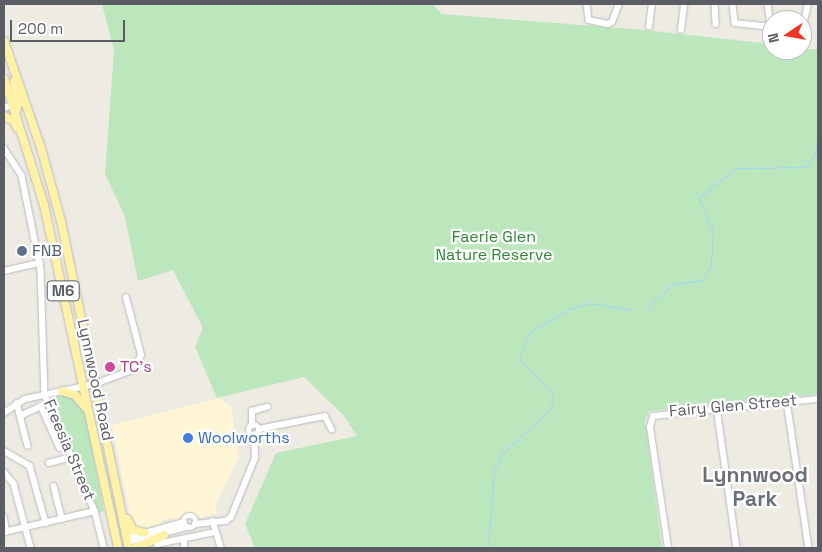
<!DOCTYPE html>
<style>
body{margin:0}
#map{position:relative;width:822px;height:552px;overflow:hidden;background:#eeebe2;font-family:"Space Grotesk",sans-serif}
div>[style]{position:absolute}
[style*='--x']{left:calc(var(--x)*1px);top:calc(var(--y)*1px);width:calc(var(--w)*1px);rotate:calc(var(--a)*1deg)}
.commercial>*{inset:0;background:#fff6d6}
.green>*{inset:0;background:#bce7bd}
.stream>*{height:1px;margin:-0.5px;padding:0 0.5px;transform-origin:0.5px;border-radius:0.5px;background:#a1d5ff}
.roads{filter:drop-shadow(0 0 1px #b7babf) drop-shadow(0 0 1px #b7babf)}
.minor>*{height:5.5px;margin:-2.75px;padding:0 2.75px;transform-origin:2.75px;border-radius:2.75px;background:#fff}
.minor>.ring{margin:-2.75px;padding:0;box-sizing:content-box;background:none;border:5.5px solid #fff;border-radius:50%}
.major>*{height:8px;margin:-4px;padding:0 4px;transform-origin:4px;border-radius:4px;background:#fff1a6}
.dots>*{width:14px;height:14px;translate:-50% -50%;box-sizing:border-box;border:2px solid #fff;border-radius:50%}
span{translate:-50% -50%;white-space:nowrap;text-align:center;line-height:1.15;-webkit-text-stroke:4.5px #fff;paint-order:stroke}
.shield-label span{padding:1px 4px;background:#fff;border:1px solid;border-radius:4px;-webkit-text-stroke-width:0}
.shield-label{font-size:15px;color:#5a5e64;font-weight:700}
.park-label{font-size:16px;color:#2f8634}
.service-label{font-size:16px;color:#4e5e75}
.left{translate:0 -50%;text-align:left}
.hotel-label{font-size:16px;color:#b23c85}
.street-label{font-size:16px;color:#5a5e64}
.shop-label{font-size:16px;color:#366cbe}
.district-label{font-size:21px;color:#6b7076;font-weight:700}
.frame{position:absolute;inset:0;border:5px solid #5a5e64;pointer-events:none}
.north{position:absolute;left:762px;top:10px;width:50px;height:50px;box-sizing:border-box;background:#fff;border:1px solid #bdbfc1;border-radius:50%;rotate:258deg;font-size:14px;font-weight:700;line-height:20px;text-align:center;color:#5a5e64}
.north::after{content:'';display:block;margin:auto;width:18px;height:22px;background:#f33423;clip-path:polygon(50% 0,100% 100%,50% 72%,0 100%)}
.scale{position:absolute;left:10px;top:20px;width:115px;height:22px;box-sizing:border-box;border:2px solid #5a5e64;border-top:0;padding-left:6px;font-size:15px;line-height:18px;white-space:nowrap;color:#5a5e64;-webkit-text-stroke:4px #fff;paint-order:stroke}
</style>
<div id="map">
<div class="commercial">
<i style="clip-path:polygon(218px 398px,231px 407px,239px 457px,217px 501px,216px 513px,202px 518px,192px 513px,181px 517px,178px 522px,173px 518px,163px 520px,159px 526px,136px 529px,132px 526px,112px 425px)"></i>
</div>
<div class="green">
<i style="clip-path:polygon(102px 4px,433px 4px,441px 14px,644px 30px,772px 44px,772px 50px,817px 49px,818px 45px,818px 394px,649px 411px,645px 421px,662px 548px,255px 548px,245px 524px,276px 453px,357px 436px,344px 416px,304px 377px,217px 398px,195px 347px,203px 328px,173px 270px,138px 281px,125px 217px,105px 174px,114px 50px)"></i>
<i style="clip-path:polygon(69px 395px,79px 401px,86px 418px,104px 511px,98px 513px,50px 403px,54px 397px)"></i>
</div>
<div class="stream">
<i style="--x:646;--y:309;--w:37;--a:-43"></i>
<i style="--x:673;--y:284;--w:29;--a:-8"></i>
<i style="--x:702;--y:280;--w:17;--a:-59"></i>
<i style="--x:711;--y:265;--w:34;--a:-87"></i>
<i style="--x:713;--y:231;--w:36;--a:-114"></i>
<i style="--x:698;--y:198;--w:49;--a:-37.6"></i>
<i style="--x:737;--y:168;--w:68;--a:-0.8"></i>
<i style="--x:805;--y:167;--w:16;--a:-50"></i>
<i style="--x:815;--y:155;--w:24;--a:-83"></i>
<i style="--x:488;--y:548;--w:78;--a:-85.6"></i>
<i style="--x:494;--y:470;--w:17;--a:-65"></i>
<i style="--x:501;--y:455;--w:69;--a:-43.2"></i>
<i style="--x:551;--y:408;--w:14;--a:-82"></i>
<i style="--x:553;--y:394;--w:45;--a:-134.1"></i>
<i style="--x:522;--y:362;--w:8;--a:-104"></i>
<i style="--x:520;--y:354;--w:23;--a:-67"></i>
<i style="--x:529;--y:333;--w:44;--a:-31.2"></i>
<i style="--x:567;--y:310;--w:24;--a:-17"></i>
<i style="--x:590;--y:303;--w:44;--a:9.2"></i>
</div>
<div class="roads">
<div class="minor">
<i style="--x:587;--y:4;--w:16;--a:83"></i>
<i style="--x:589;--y:20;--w:19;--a:12"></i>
<i style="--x:608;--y:24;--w:4;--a:-27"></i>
<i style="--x:612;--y:22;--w:19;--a:-69"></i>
<i style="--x:715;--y:4;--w:20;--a:87"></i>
<i style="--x:733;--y:4;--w:19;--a:84"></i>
<i style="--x:735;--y:23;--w:37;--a:6"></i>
<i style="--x:768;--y:4;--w:22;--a:82"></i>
<i style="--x:649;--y:27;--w:23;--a:-83"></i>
<i style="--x:681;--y:30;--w:26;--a:-83"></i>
<i style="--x:802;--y:30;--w:27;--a:-77"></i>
<i style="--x:4;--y:108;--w:13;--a:-23"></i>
<i style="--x:4;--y:148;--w:33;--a:57"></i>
<i style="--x:22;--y:176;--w:96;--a:78.6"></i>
<i style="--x:41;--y:270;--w:125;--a:88.2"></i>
<i style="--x:45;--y:395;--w:126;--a:66.7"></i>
<i style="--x:95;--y:511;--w:38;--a:76"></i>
<i style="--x:4;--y:271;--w:37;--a:-13"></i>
<i style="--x:787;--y:401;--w:149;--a:81.5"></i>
<i style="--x:17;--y:403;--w:44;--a:75.7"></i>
<i style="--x:717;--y:408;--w:141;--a:81.9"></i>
<i style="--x:4;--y:413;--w:25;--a:-34"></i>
<i style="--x:25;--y:399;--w:72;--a:-12.1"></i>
<i style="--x:95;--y:384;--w:43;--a:-20.6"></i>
<i style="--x:135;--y:369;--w:15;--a:-67"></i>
<i style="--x:141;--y:355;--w:59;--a:-104.7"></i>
<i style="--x:22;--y:415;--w:21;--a:-25"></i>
<i style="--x:41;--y:406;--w:46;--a:65.7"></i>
<i class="ring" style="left:249px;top:425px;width:4.5px;height:4.5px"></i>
<i style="--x:252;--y:426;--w:15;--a:-90"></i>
<i style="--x:252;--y:411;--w:16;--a:-15"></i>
<i style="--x:259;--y:429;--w:67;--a:-11.1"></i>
<i style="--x:325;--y:416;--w:15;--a:62"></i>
<i style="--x:4;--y:451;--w:30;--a:30"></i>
<i style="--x:30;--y:466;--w:59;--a:74.3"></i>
<i style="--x:49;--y:463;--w:24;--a:-15"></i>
<i style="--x:4;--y:472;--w:16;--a:50"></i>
<i style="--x:14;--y:484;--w:66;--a:75.1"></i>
<i style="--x:54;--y:486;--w:34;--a:76"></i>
<i class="ring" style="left:184px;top:516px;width:6.5px;height:6.5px"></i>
<i style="--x:4;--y:517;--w:15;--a:79"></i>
<i style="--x:213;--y:521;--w:28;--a:73"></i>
<i style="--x:195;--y:524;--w:31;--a:-6"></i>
<i style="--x:226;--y:521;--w:6;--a:-39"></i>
<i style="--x:231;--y:517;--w:64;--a:-67.9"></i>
<i style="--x:255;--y:458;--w:23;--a:-92"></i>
<i style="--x:4;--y:532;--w:93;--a:-13"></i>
<i style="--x:127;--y:538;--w:59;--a:-15.7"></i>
<i style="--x:184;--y:539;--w:9;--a:84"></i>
<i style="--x:128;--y:542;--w:61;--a:-14.3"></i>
<i style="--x:157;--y:544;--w:60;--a:-11.5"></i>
<i style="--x:668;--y:548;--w:122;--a:-98.5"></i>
<i style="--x:650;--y:427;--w:11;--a:-75"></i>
<i style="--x:653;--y:416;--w:166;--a:-5.9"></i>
</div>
<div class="major">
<i style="--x:4;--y:41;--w:113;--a:70.9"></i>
<i style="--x:41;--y:148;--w:76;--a:74.7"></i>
<i style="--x:61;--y:221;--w:334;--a:78.3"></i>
<i style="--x:4;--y:78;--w:133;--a:72.5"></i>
<i style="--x:44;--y:205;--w:351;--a:77.8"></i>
<i style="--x:14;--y:82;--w:21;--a:76"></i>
<i style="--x:19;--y:102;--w:9;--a:108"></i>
<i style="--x:4;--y:116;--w:11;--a:27"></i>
<i style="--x:14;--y:121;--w:8;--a:67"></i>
<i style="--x:62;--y:391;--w:14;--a:17"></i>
<i style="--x:75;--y:395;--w:17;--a:50"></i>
<i style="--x:127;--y:519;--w:13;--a:61"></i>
<i style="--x:133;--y:530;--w:12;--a:14"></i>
<i style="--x:135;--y:548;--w:32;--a:-24"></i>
</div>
</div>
<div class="dots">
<i style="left:22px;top:251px;background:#5c6f8a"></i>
<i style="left:110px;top:367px;background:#d1479c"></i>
<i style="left:188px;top:438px;background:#3f7fe0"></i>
</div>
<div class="shield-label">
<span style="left:63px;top:291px">M6</span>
</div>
<div class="park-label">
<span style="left:494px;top:246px">Faerie Glen<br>Nature Reserve</span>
</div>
<div class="service-label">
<span class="left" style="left:32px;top:251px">FNB</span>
</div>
<div class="hotel-label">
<span class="left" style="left:120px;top:367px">TC's</span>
</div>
<div class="street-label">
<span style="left:95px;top:380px;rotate:78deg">Lynnwood Road</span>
<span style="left:733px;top:406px;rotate:-5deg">Fairy Glen Street</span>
<span style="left:69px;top:450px;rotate:67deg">Freesia Street</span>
</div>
<div class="shop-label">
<span class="left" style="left:198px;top:438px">Woolworths</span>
</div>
<div class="district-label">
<span style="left:755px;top:487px">Lynnwood<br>Park</span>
</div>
<div class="frame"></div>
<div class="north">N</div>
<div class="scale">200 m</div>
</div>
